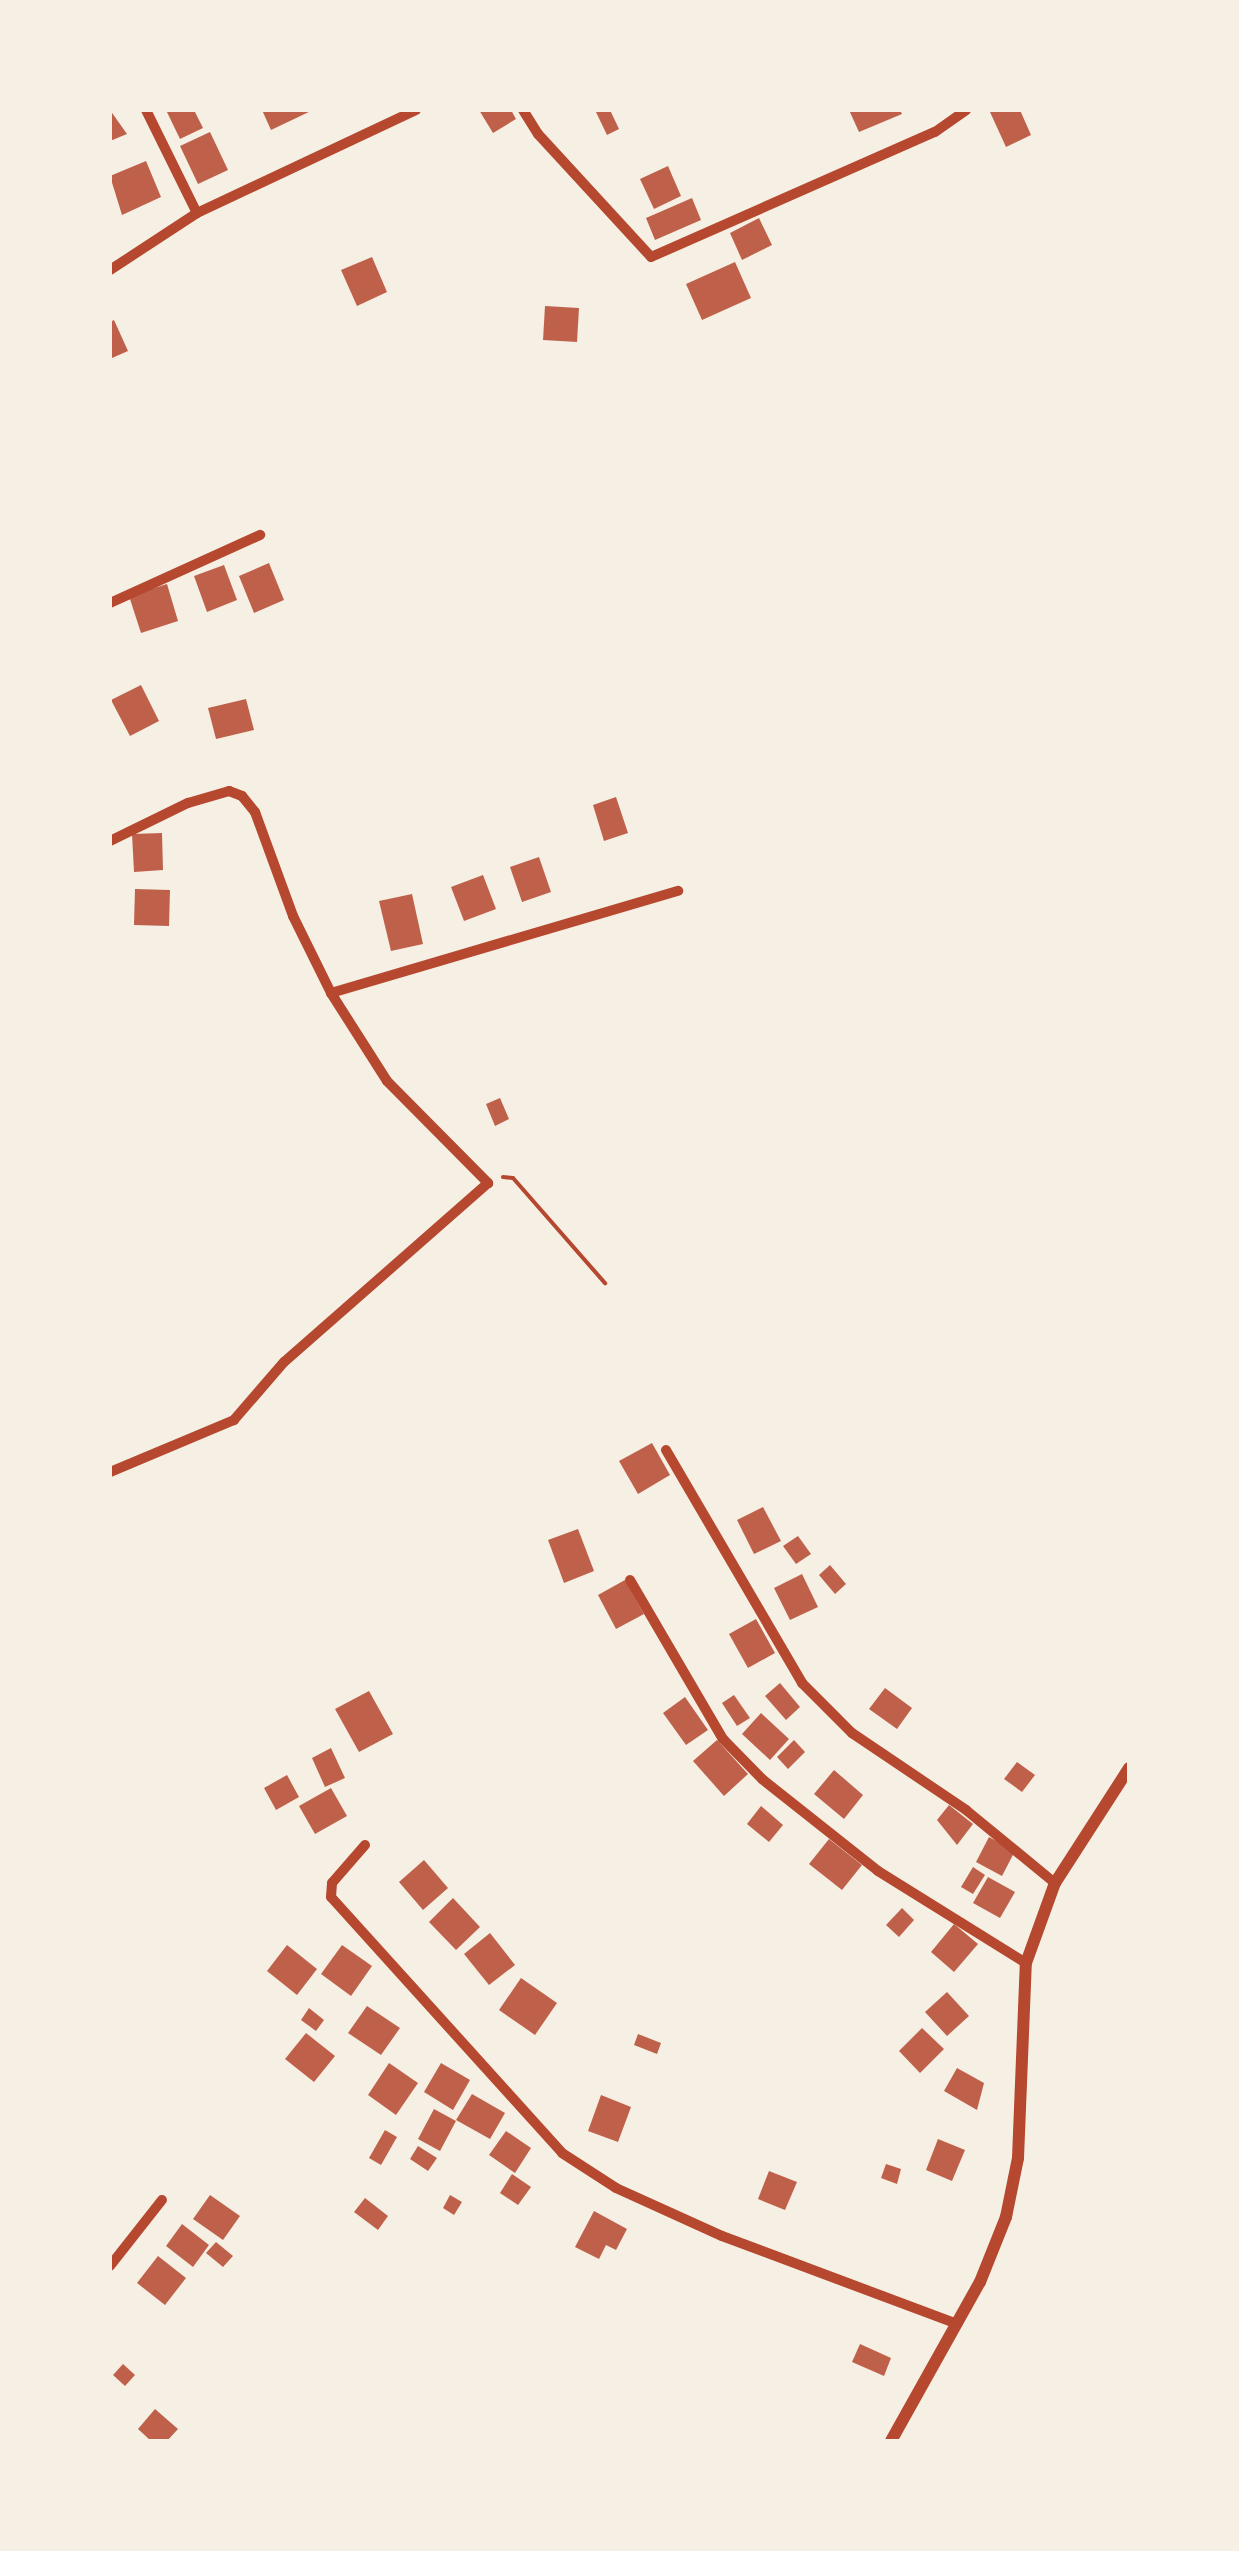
<!DOCTYPE html>
<style>
body{margin:0}
#map{position:relative;width:1239px;height:2551px;overflow:hidden;background:#f6efe4;font-family:Mulish,sans-serif}
div>[style]{position:absolute}
[style*='--x']{left:calc(var(--x)*1px);top:calc(var(--y)*1px);width:calc(var(--w)*1px);rotate:calc(var(--a)*1deg)}
.building>*{inset:0;background:#bf614a}
.path>*{height:4px;margin:-2px;padding:0 2px;transform-origin:2px;border-radius:2px;background:#b5482f}
.minor>*{height:10px;margin:-5px;padding:0 5px;transform-origin:5px;border-radius:5px;background:#b5482f}
.tertiary>*{height:12px;margin:-6px;padding:0 6px;transform-origin:6px;border-radius:6px;background:#b5482f}
span{translate:-50% -50%;white-space:nowrap;text-align:center;line-height:1.15;-webkit-text-stroke:10px #f6efe4;paint-order:stroke}
.frame{position:absolute;inset:0;border:112px solid #f6efe4;pointer-events:none}
</style>
<div id="map">
<div class="building">
<i style="clip-path:polygon(110px 110px,127px 134px,110px 141px)"></i>
<i style="clip-path:polygon(166px 110px,194px 110px,203px 128px,180px 139px)"></i>
<i style="clip-path:polygon(262px 110px,313px 110px,271px 130px)"></i>
<i style="clip-path:polygon(479px 110px,511px 110px,516px 119px,493px 133px)"></i>
<i style="clip-path:polygon(595px 110px,610px 110px,619px 129px,607px 135px)"></i>
<i style="clip-path:polygon(849px 110px,900px 110px,902px 114px,859px 132px)"></i>
<i style="clip-path:polygon(1020px 110px,1031px 135px,1006px 147px,990px 112px)"></i>
<i style="clip-path:polygon(210px 132px,228px 170px,198px 184px,180px 146px)"></i>
<i style="clip-path:polygon(146px 161px,161px 197px,122px 215px,110px 176px)"></i>
<i style="clip-path:polygon(668px 166px,681px 196px,654px 209px,640px 179px)"></i>
<i style="clip-path:polygon(692px 198px,701px 220px,655px 240px,646px 218px)"></i>
<i style="clip-path:polygon(759px 218px,772px 245px,742px 260px,730px 233px)"></i>
<i style="clip-path:polygon(372px 257px,387px 292px,357px 306px,341px 270px)"></i>
<i style="clip-path:polygon(735px 262px,751px 298px,702px 320px,686px 284px)"></i>
<i style="clip-path:polygon(545px 306px,579px 308px,577px 342px,543px 340px)"></i>
<i style="clip-path:polygon(114px 320px,128px 351px,112px 358px,110px 322px)"></i>
<i style="clip-path:polygon(269px 563px,284px 600px,254px 613px,239px 576px)"></i>
<i style="clip-path:polygon(224px 565px,237px 600px,207px 612px,194px 576px)"></i>
<i style="clip-path:polygon(167px 584px,178px 621px,141px 633px,129px 596px)"></i>
<i style="clip-path:polygon(141px 685px,159px 721px,130px 736px,111px 700px)"></i>
<i style="clip-path:polygon(246px 699px,254px 730px,216px 739px,208px 708px)"></i>
<i style="clip-path:polygon(616px 797px,628px 833px,604px 841px,593px 805px)"></i>
<i style="clip-path:polygon(162px 833px,163px 870px,134px 872px,132px 834px)"></i>
<i style="clip-path:polygon(539px 857px,551px 892px,522px 902px,510px 867px)"></i>
<i style="clip-path:polygon(483px 875px,496px 909px,464px 921px,451px 887px)"></i>
<i style="clip-path:polygon(135px 889px,170px 890px,169px 926px,134px 925px)"></i>
<i style="clip-path:polygon(412px 894px,423px 944px,391px 951px,379px 901px)"></i>
<i style="clip-path:polygon(500px 1098px,509px 1119px,495px 1126px,486px 1104px)"></i>
<i style="clip-path:polygon(652px 1443px,670px 1475px,638px 1494px,619px 1461px)"></i>
<i style="clip-path:polygon(763px 1507px,781px 1541px,754px 1554px,737px 1520px)"></i>
<i style="clip-path:polygon(578px 1529px,594px 1571px,564px 1583px,548px 1540px)"></i>
<i style="clip-path:polygon(798px 1536px,811px 1554px,796px 1564px,783px 1546px)"></i>
<i style="clip-path:polygon(830px 1565px,846px 1584px,835px 1594px,819px 1575px)"></i>
<i style="clip-path:polygon(802px 1574px,818px 1607px,790px 1620px,774px 1588px)"></i>
<i style="clip-path:polygon(625px 1580px,644px 1614px,616px 1629px,598px 1595px)"></i>
<i style="clip-path:polygon(756px 1619px,775px 1653px,748px 1668px,729px 1634px)"></i>
<i style="clip-path:polygon(780px 1683px,800px 1707px,786px 1720px,765px 1696px)"></i>
<i style="clip-path:polygon(885px 1688px,912px 1708px,897px 1729px,869px 1709px)"></i>
<i style="clip-path:polygon(369px 1691px,393px 1734px,359px 1752px,335px 1709px)"></i>
<i style="clip-path:polygon(734px 1695px,750px 1718px,737px 1726px,722px 1703px)"></i>
<i style="clip-path:polygon(685px 1697px,708px 1730px,686px 1745px,663px 1713px)"></i>
<i style="clip-path:polygon(761px 1713px,789px 1739px,770px 1760px,742px 1734px)"></i>
<i style="clip-path:polygon(717px 1740px,748px 1774px,724px 1796px,693px 1761px)"></i>
<i style="clip-path:polygon(794px 1740px,805px 1752px,788px 1769px,777px 1757px)"></i>
<i style="clip-path:polygon(331px 1748px,345px 1778px,325px 1787px,312px 1758px)"></i>
<i style="clip-path:polygon(1017px 1762px,1035px 1775px,1022px 1792px,1004px 1779px)"></i>
<i style="clip-path:polygon(834px 1770px,863px 1795px,844px 1819px,814px 1794px)"></i>
<i style="clip-path:polygon(287px 1775px,299px 1797px,276px 1810px,264px 1788px)"></i>
<i style="clip-path:polygon(331px 1788px,347px 1816px,315px 1834px,299px 1806px)"></i>
<i style="clip-path:polygon(949px 1805px,973px 1824px,957px 1845px,937px 1820px)"></i>
<i style="clip-path:polygon(761px 1806px,783px 1825px,769px 1842px,747px 1824px)"></i>
<i style="clip-path:polygon(989px 1837px,1015px 1851px,1002px 1876px,976px 1862px)"></i>
<i style="clip-path:polygon(829px 1839px,862px 1865px,842px 1890px,809px 1864px)"></i>
<i style="clip-path:polygon(424px 1860px,448px 1888px,423px 1910px,399px 1882px)"></i>
<i style="clip-path:polygon(973px 1867px,985px 1875px,973px 1894px,961px 1887px)"></i>
<i style="clip-path:polygon(988px 1877px,1015px 1892px,1000px 1918px,973px 1903px)"></i>
<i style="clip-path:polygon(453px 1898px,480px 1927px,456px 1950px,429px 1922px)"></i>
<i style="clip-path:polygon(902px 1908px,914px 1920px,899px 1937px,886px 1925px)"></i>
<i style="clip-path:polygon(954px 1924px,978px 1944px,954px 1972px,931px 1952px)"></i>
<i style="clip-path:polygon(490px 1933px,515px 1965px,489px 1985px,464px 1954px)"></i>
<i style="clip-path:polygon(287px 1945px,317px 1969px,297px 1995px,267px 1971px)"></i>
<i style="clip-path:polygon(342px 1945px,372px 1966px,351px 1996px,321px 1974px)"></i>
<i style="clip-path:polygon(521px 1978px,557px 2003px,535px 2035px,499px 2010px)"></i>
<i style="clip-path:polygon(947px 1992px,969px 2016px,947px 2036px,925px 2012px)"></i>
<i style="clip-path:polygon(367px 2006px,400px 2028px,381px 2055px,348px 2033px)"></i>
<i style="clip-path:polygon(309px 2008px,324px 2020px,316px 2031px,301px 2020px)"></i>
<i style="clip-path:polygon(922px 2028px,944px 2049px,920px 2073px,899px 2051px)"></i>
<i style="clip-path:polygon(306px 2033px,335px 2056px,314px 2082px,285px 2059px)"></i>
<i style="clip-path:polygon(638px 2034px,661px 2043px,657px 2054px,634px 2045px)"></i>
<i style="clip-path:polygon(389px 2063px,418px 2083px,396px 2115px,368px 2095px)"></i>
<i style="clip-path:polygon(441px 2063px,470px 2080px,453px 2110px,424px 2092px)"></i>
<i style="clip-path:polygon(957px 2068px,984px 2083px,977px 2110px,944px 2091px)"></i>
<i style="clip-path:polygon(472px 2094px,505px 2113px,490px 2139px,456px 2120px)"></i>
<i style="clip-path:polygon(601px 2095px,631px 2107px,618px 2142px,588px 2131px)"></i>
<i style="clip-path:polygon(434px 2109px,456px 2121px,440px 2151px,418px 2139px)"></i>
<i style="clip-path:polygon(385px 2130px,397px 2137px,381px 2165px,369px 2158px)"></i>
<i style="clip-path:polygon(506px 2131px,531px 2148px,515px 2173px,489px 2155px)"></i>
<i style="clip-path:polygon(938px 2139px,965px 2150px,952px 2181px,926px 2170px)"></i>
<i style="clip-path:polygon(418px 2146px,437px 2158px,428px 2171px,410px 2159px)"></i>
<i style="clip-path:polygon(886px 2164px,901px 2169px,897px 2184px,881px 2178px)"></i>
<i style="clip-path:polygon(769px 2171px,797px 2182px,785px 2210px,758px 2199px)"></i>
<i style="clip-path:polygon(512px 2174px,531px 2187px,518px 2205px,500px 2193px)"></i>
<i style="clip-path:polygon(210px 2195px,240px 2216px,223px 2240px,193px 2219px)"></i>
<i style="clip-path:polygon(450px 2195px,462px 2202px,454px 2215px,443px 2208px)"></i>
<i style="clip-path:polygon(365px 2198px,388px 2216px,378px 2230px,354px 2212px)"></i>
<i style="clip-path:polygon(594px 2211px,627px 2229px,616px 2250px,606px 2245px,599px 2259px,575px 2247px)"></i>
<i style="clip-path:polygon(182px 2224px,209px 2245px,193px 2267px,166px 2246px)"></i>
<i style="clip-path:polygon(216px 2242px,233px 2256px,223px 2267px,206px 2253px)"></i>
<i style="clip-path:polygon(158px 2256px,186px 2278px,165px 2305px,137px 2283px)"></i>
<i style="clip-path:polygon(860px 2344px,891px 2358px,884px 2376px,852px 2362px)"></i>
<i style="clip-path:polygon(123px 2364px,135px 2375px,125px 2386px,113px 2375px)"></i>
<i style="clip-path:polygon(155px 2409px,178px 2429px,167px 2441px,151px 2441px,138px 2429px)"></i>
</div>
<div class="path">
<i style="--x:503;--y:1177;--w:10;--a:6"></i>
<i style="--x:513;--y:1178;--w:140;--a:48.8"></i>
</div>
<div class="minor">
<i style="--x:146;--y:110;--w:115;--a:63.7"></i>
<i style="--x:523;--y:110;--w:28;--a:58"></i>
<i style="--x:538;--y:134;--w:167;--a:47.4"></i>
<i style="--x:651;--y:257;--w:310;--a:-23.8"></i>
<i style="--x:935;--y:132;--w:38;--a:-35"></i>
<i style="--x:110;--y:270;--w:104;--a:-33.2"></i>
<i style="--x:197;--y:213;--w:242;--a:-25.2"></i>
<i style="--x:110;--y:603;--w:165;--a:-24.4"></i>
<i style="--x:110;--y:841;--w:87;--a:-26"></i>
<i style="--x:188;--y:803;--w:43;--a:-16.3"></i>
<i style="--x:229;--y:791;--w:14;--a:21"></i>
<i style="--x:242;--y:796;--w:21;--a:51"></i>
<i style="--x:255;--y:812;--w:111;--a:69.9"></i>
<i style="--x:293;--y:916;--w:86;--a:63.7"></i>
<i style="--x:331;--y:993;--w:104;--a:57.5"></i>
<i style="--x:387;--y:1081;--w:144;--a:45.3"></i>
<i style="--x:488;--y:1183;--w:271;--a:138.7"></i>
<i style="--x:284;--y:1362;--w:77;--a:130.8"></i>
<i style="--x:234;--y:1420;--w:134;--a:157.2"></i>
<i style="--x:331;--y:993;--w:362;--a:-16.4"></i>
<i style="--x:666;--y:1450;--w:270;--a:59.7"></i>
<i style="--x:802;--y:1683;--w:71;--a:45"></i>
<i style="--x:852;--y:1733;--w:138;--a:34"></i>
<i style="--x:966;--y:1810;--w:115;--a:39.4"></i>
<i style="--x:630;--y:1580;--w:184;--a:59.7"></i>
<i style="--x:723;--y:1739;--w:56;--a:45.7"></i>
<i style="--x:762;--y:1779;--w:148;--a:38.4"></i>
<i style="--x:878;--y:1871;--w:174;--a:31.9"></i>
<i style="--x:365;--y:1845;--w:50;--a:131"></i>
<i style="--x:332;--y:1883;--w:14;--a:94"></i>
<i style="--x:331;--y:1897;--w:345;--a:47.9"></i>
<i style="--x:562;--y:2153;--w:64;--a:32.9"></i>
<i style="--x:616;--y:2188;--w:116;--a:24.4"></i>
<i style="--x:722;--y:2236;--w:251;--a:20.5"></i>
<i style="--x:110;--y:2266;--w:84;--a:-51.8"></i>
</div>
<div class="tertiary">
<i style="--x:891;--y:2441;--w:182;--a:-60.8"></i>
<i style="--x:980;--y:2282;--w:70;--a:-68.2"></i>
<i style="--x:1006;--y:2217;--w:60;--a:-78.5"></i>
<i style="--x:1018;--y:2158;--w:195;--a:-87.7"></i>
<i style="--x:1026;--y:1963;--w:85;--a:-70.1"></i>
<i style="--x:1055;--y:1883;--w:137;--a:-57.2"></i>
</div>
<div class="frame"></div>
</div>
